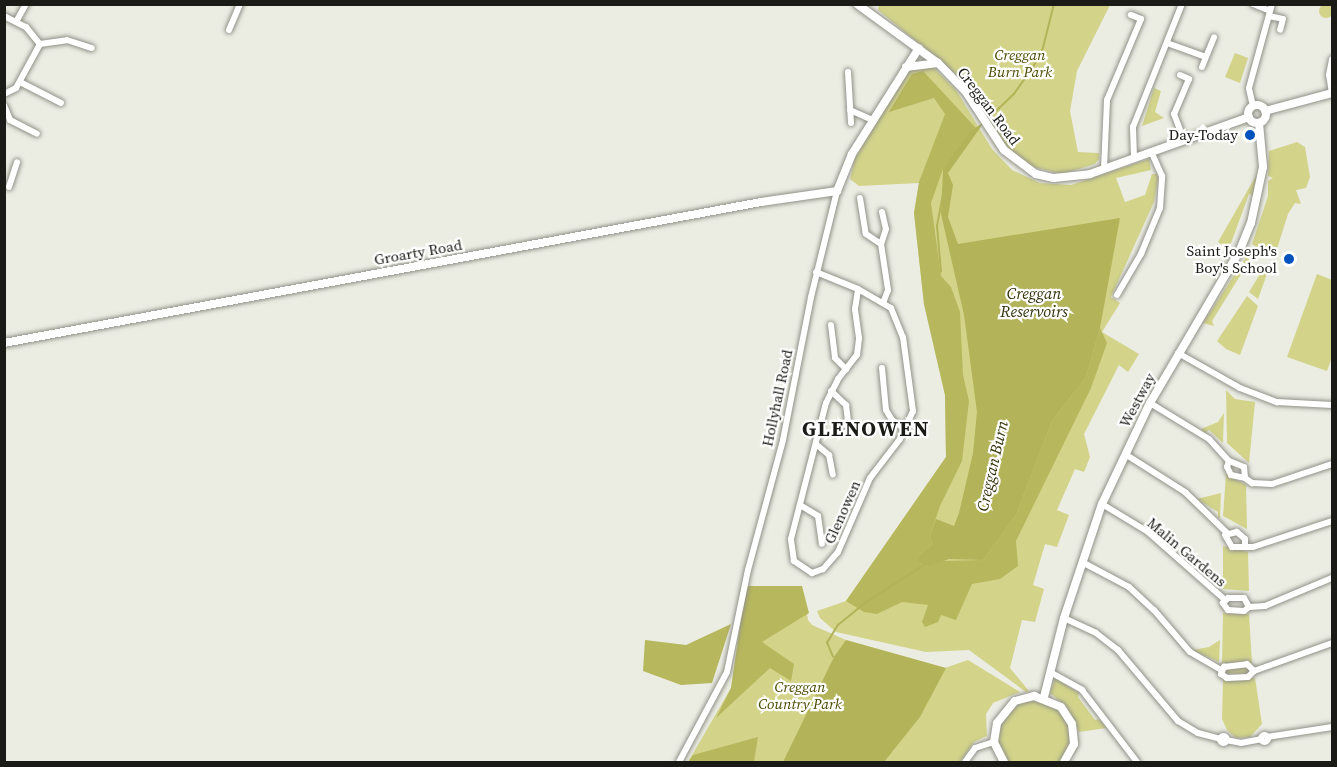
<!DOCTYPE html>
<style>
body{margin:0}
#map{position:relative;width:1337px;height:767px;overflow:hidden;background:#ebece2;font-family:"Source Serif 4",serif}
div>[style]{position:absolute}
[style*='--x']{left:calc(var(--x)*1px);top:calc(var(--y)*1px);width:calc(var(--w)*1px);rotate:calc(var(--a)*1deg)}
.green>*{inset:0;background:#d3d48a}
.round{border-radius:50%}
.forest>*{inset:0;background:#b7b75d}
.water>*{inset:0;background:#b3b359}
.stream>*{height:1.5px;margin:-0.75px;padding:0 0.75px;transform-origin:0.75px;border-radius:0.75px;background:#b3b359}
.roads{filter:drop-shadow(0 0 2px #919189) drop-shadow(0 0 2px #919189)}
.street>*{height:6px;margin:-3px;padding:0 3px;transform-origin:3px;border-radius:3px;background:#fff}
.street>.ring{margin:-3px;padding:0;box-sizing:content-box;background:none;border:6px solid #fff;border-radius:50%}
.secondary>*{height:8px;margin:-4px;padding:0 4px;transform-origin:4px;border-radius:4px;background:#fff}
.secondary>.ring{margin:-4px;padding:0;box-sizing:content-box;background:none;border:8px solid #fff;border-radius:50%}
.dots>*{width:16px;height:16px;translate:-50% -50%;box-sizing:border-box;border:3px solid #fff;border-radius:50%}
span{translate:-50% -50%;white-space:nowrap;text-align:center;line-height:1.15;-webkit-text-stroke:4.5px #fff;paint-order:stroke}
.park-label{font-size:15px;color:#4c4b02;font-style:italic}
.street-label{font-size:15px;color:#1a1a16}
.poi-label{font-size:15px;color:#1a1a16}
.right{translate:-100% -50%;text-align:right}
.water-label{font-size:16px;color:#34330c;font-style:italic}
.district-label{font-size:21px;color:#1a1a16;font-weight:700;letter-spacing:1.5px}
.frame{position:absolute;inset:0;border:6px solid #1a1a16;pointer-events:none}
</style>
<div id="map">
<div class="green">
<i class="round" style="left:1319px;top:4px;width:14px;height:14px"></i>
<i style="clip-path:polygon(879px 4px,1110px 5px,1077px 71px,1070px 111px,1078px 152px,1099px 153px,1099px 159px,1095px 164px,1062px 174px,1029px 166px,1008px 150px,957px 75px,878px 10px)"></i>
<i style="clip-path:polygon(1235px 53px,1248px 58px,1240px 83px,1225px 77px)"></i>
<i style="clip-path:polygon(932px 66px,956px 90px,992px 149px,1012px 170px,1040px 183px,1071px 185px,1149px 159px,1151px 170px,1116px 178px,1125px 202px,1145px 195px,1152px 174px,1157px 174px,1158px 179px,1154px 202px,1111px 297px,1120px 303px,1102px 332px,1139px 354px,1128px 372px,1119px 365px,1084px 434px,1090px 457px,1084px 472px,1075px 469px,1057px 510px,1069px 515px,1057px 547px,1045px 544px,1033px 585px,1044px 589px,1035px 622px,1022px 620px,1010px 668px,1029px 691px,1026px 692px,969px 650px,926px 652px,836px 632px,820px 618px,817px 611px,846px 601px,946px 457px,945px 395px,924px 304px,914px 213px,919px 183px,859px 186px,850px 179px,855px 158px,904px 75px,912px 68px)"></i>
<i style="clip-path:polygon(1154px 88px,1161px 91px,1155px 112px,1164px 118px,1142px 126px)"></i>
<i style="clip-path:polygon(1297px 142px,1305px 147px,1310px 177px,1306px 188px,1296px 190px,1301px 204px,1295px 203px,1288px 214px,1276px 252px,1270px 256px,1252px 244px,1268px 196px,1268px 181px,1273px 178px,1268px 176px,1269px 151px)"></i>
<i style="clip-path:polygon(1257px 174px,1253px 195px,1249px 194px,1230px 246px,1232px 251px,1218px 242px)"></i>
<i style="clip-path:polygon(1246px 257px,1253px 263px,1248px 263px,1212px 321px,1214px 326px,1203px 323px)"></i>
<i style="clip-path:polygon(1263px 269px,1268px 271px,1258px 299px,1249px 292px)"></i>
<i style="clip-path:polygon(1317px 274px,1332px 280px,1332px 357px,1327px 371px,1287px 357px)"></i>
<i style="clip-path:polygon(1247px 296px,1258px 306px,1240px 355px,1226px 349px,1217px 341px)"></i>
<i style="clip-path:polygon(1226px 390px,1235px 399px,1255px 402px,1249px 463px,1227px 443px)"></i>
<i style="clip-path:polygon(1224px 413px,1223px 443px,1209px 430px,1205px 433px,1201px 429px,1218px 422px)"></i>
<i style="clip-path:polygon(1226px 474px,1246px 485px,1247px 529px,1223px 516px)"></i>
<i style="clip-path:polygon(1221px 493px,1220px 518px,1218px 518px,1218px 512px,1197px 499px)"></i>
<i style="clip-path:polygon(1223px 546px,1248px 552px,1249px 591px,1223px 589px)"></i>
<i style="clip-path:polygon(746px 586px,802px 586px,808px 620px,812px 625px,846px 640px,945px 668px,968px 660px,1020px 692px,993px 703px,986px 714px,987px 736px,974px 742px,960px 762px,688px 762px,731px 688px)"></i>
<i style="clip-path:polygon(1223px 613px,1249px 614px,1252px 663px,1222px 663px)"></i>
<i style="clip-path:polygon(1220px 640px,1219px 662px,1193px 650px,1209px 647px)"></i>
<i style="clip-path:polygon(1249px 667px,1251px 674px,1225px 673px,1226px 669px)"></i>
<i style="clip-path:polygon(1055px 678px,1079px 693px,1078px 697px,1095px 720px,1099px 719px,1106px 728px,1079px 732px,1067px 707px,1050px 693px)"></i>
<i style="clip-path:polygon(1255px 678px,1262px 724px,1250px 737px,1236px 738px,1227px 730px,1222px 719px,1223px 680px)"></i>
<i style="clip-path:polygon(1029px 700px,1041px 700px,1062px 712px,1068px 722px,1070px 746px,1060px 762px,1008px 762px,1003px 756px,998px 745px,1001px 721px,1017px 704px)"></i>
</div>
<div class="forest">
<i style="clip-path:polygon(923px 71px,976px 128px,943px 169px,931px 203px,941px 276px,951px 287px,960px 312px,963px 375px,969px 401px,962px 461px,940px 506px,930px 536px,932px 544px,919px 556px,942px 561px,983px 560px,1016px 515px,1052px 421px,1086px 377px,1100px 328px,1107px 343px,1091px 388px,1016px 541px,1018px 566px,1000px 579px,972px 584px,956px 620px,941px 615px,938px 622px,925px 627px,922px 622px,928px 605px,902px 602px,877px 614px,864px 612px,846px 601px,946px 457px,945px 395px,924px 304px,914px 213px,919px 182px,945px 114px,934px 98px,889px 112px,912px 74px)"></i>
<i style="clip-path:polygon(746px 586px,802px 586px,809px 613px,762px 642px,794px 664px,791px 681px,770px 668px,716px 718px,731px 688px)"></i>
<i style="clip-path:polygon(731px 624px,712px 683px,681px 685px,643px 671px,645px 640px,686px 645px)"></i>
<i style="clip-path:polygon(758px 737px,754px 762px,688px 762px,693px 755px)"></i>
</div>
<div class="water">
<i style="clip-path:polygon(985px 121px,948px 173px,953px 185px,948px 217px,958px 244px,1120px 218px,1100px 328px,1086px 377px,1052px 421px,1016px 515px,983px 560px,949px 559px,930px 566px,919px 562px,919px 556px,932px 544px,930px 536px,936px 519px,954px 526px,959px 513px,973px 453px,977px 412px,964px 315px,941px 214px,943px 169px,970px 132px)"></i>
<i style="clip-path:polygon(846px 640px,946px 668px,920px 717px,884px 762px,783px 762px,834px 657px)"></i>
</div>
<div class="stream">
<i style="--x:990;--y:117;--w:33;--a:-44"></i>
<i style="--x:1014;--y:94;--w:35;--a:-55"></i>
<i style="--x:1034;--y:65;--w:19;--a:-62"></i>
<i style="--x:1043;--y:48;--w:45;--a:-76"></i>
<i style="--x:941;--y:272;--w:46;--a:-95"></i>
<i style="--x:937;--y:226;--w:43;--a:-79.2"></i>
<i style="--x:833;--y:657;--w:15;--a:-113"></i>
<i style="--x:827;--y:643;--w:21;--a:-59"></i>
<i style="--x:838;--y:625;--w:35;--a:-39"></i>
<i style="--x:865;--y:603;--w:74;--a:-32.8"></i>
</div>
<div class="roads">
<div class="street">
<i style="--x:1253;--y:4;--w:18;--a:22"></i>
<i style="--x:4;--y:16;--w:25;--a:27"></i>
<i style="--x:26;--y:27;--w:22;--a:51"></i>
<i style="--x:40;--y:44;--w:50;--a:118.6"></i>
<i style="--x:16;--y:88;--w:13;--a:153"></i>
<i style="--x:1269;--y:16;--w:14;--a:12"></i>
<i style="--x:1283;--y:19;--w:11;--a:105"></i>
<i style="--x:16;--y:22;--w:21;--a:-61"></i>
<i style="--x:229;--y:30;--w:28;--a:-67"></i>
<i style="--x:1167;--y:43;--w:41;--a:19.7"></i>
<i style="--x:40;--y:44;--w:27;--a:-8"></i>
<i style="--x:67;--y:40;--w:26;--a:18"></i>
<i style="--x:1202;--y:67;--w:32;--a:-68"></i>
<i style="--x:848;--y:72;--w:51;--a:86.6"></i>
<i style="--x:1180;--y:75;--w:10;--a:24"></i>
<i style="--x:1189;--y:79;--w:38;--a:113"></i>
<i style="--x:1174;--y:114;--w:26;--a:69"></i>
<i style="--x:20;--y:82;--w:46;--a:27.1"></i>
<i style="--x:1332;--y:93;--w:18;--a:-99"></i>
<i style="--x:1329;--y:75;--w:16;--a:-79"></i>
<i style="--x:4;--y:105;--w:16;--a:68"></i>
<i style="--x:10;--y:120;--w:30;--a:27"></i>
<i style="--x:1253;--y:106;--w:18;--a:-103"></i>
<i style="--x:1249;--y:88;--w:87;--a:-74.7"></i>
<i style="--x:850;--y:110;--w:24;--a:24"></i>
<i style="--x:1134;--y:157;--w:30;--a:-92"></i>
<i style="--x:1133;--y:127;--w:132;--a:-68.3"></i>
<i style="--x:1104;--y:169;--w:69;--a:-87.5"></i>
<i style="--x:1107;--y:100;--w:88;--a:-67.2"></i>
<i style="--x:1141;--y:19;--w:11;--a:-158"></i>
<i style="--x:9;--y:187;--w:26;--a:-72"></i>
<i style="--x:860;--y:198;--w:36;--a:81"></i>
<i style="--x:866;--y:234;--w:18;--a:34"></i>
<i style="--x:882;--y:212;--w:17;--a:77"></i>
<i style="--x:886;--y:229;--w:16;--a:108"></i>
<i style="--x:881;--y:244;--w:47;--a:81.3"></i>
<i style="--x:888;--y:290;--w:14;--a:111"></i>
<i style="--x:816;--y:272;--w:45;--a:22"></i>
<i style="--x:858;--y:289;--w:38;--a:30"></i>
<i style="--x:891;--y:308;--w:31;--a:68"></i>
<i style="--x:903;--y:337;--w:75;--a:82.3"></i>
<i style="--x:913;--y:411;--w:31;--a:115"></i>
<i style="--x:900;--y:439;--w:49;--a:127.6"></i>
<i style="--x:870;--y:478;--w:81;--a:113.4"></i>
<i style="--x:838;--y:552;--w:23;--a:131"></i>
<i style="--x:823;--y:569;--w:12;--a:160"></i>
<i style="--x:812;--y:573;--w:22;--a:-146"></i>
<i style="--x:794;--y:561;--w:22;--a:-98"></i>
<i style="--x:791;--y:539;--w:140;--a:-75.6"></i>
<i style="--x:826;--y:403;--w:27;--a:-63"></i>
<i style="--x:838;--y:379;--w:31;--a:-52"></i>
<i style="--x:857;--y:355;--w:17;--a:-83"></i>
<i style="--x:859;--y:338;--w:29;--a:-98"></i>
<i style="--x:855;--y:309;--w:20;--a:-81"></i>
<i style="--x:1117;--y:295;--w:48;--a:-59.7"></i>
<i style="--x:1141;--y:254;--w:50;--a:-67.6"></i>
<i style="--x:1160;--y:208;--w:32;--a:-86"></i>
<i style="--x:1162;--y:176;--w:27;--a:-114"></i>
<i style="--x:831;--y:325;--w:33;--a:83"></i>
<i style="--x:835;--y:358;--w:16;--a:45"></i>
<i style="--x:1178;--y:353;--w:71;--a:29.4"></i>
<i style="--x:1240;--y:388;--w:40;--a:21"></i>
<i style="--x:1277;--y:402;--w:55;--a:3.1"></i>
<i style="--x:882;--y:368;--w:42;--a:84.6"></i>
<i style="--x:886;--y:410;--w:12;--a:59"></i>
<i style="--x:892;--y:420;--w:16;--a:35"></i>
<i style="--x:831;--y:391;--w:21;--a:43"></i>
<i style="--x:846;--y:405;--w:26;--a:83"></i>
<i style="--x:1150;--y:403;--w:69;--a:31.4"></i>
<i style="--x:1209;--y:439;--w:30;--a:48"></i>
<i style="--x:1229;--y:461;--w:6;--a:108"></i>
<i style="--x:1227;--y:467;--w:9;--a:63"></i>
<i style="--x:1231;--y:475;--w:14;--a:12"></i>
<i style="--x:1245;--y:478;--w:11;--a:-95"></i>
<i style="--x:1244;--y:467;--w:16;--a:-158"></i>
<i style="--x:817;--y:445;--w:16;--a:40"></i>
<i style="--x:829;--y:455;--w:20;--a:79"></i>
<i style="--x:1125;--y:454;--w:71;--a:32.3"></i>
<i style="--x:1185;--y:492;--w:59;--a:44.3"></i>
<i style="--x:1245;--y:478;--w:9;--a:36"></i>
<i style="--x:1252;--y:483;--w:20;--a:3"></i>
<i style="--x:1272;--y:484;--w:63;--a:-18.4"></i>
<i style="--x:1102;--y:504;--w:54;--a:31.3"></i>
<i style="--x:1148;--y:532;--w:103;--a:41.4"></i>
<i style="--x:800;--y:505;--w:21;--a:31"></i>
<i style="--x:818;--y:516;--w:28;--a:82"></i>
<i style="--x:1245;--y:545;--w:6;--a:-90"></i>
<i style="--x:1245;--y:539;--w:11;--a:-139"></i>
<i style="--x:1237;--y:532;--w:12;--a:166"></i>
<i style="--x:1225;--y:535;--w:14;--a:60"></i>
<i style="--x:1232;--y:547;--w:21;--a:0"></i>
<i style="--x:1253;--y:547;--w:83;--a:-18.2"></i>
<i style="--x:1082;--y:562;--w:53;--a:28"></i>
<i style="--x:1129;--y:587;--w:34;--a:43"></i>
<i style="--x:1154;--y:610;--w:55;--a:49.4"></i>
<i style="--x:1190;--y:652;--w:36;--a:30"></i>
<i style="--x:1228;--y:598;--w:16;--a:0"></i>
<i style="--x:1244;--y:598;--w:10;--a:61"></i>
<i style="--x:1249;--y:607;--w:6;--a:141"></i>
<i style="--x:1244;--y:611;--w:16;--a:-176"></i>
<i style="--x:1228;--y:610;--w:9;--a:-126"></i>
<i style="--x:1223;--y:603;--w:7;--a:-45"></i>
<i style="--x:1249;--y:607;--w:16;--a:-4"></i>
<i style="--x:1265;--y:606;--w:73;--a:-22.7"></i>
<i style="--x:1064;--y:618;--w:35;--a:25"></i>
<i style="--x:1096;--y:633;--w:28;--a:38"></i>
<i style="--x:1118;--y:650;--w:93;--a:49.8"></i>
<i style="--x:1178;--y:721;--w:23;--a:31"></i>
<i style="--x:1198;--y:733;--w:23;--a:15"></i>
<i style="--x:1247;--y:664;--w:10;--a:45"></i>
<i style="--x:1254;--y:671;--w:8;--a:135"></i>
<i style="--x:1248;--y:677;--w:21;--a:177"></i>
<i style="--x:1227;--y:678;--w:7;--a:-146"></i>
<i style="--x:1221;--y:674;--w:8;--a:-67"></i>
<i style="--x:1224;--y:667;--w:23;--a:-7"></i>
<i style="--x:1254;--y:671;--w:83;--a:-19.7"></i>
<i style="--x:1050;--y:672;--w:37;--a:29"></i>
<i style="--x:1082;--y:690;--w:91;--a:52.6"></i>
<i class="ring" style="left:1260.5px;top:734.5px;width:1px;height:1px"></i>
<i class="ring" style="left:1219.5px;top:735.5px;width:1px;height:1px"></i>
<i style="--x:1267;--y:737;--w:66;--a:-8.7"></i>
<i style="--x:1226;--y:740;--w:15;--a:11"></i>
<i style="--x:1241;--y:743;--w:20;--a:-11"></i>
<i style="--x:679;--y:762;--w:102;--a:-61.9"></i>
<i style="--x:727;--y:672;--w:104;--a:-78.4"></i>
<i style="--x:748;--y:570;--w:135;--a:-74.9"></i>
<i style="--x:783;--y:440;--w:146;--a:-78.9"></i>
<i style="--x:811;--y:297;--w:109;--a:-76.2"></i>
<i style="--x:965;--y:762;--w:17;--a:-54"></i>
<i style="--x:975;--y:748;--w:20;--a:-18"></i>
</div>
<div class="secondary">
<i style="--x:857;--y:4;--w:100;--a:36.1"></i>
<i style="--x:938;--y:63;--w:40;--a:46"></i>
<i style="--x:966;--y:92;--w:69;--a:56.8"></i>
<i style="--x:1004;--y:150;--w:40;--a:37"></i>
<i style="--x:1036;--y:174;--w:18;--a:13"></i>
<i style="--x:1054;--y:178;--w:36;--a:-6"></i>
<i style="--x:1090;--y:174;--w:169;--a:-19.7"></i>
<i style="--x:906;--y:67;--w:32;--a:-7"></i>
<i class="ring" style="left:1248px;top:105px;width:10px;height:10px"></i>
<i style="--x:1265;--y:111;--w:69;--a:-15"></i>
<i style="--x:4;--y:343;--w:770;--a:-10.55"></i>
<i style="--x:761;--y:202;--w:77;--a:-8.2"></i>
<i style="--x:837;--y:191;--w:40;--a:-68"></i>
<i style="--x:852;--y:154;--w:125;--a:-57.7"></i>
<i style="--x:1044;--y:697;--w:81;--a:-75.8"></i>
<i style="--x:1064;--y:618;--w:120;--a:-71.6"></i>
<i style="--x:1102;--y:504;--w:112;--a:-64.6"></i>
<i style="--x:1150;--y:403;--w:178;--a:-59.5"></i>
<i style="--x:1240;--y:250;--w:29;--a:-68"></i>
<i style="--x:1251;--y:223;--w:57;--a:-77.9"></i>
<i style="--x:1263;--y:167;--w:44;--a:-95.2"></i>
<i style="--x:1004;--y:762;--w:22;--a:-117"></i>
<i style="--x:994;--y:742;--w:19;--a:-81"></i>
<i style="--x:997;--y:723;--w:28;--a:-51"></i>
<i style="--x:1015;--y:701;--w:20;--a:-15"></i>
<i style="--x:1034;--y:696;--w:29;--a:22"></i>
<i style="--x:1061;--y:707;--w:20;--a:57"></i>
<i style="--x:1072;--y:724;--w:20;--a:84"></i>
<i style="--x:1074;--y:744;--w:21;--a:119"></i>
</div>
</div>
<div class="dots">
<i style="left:1250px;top:135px;background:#0053bd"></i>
<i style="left:1289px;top:259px;background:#0053bd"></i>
</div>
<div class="park-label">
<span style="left:1020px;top:63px">Creggan<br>Burn Park</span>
<span style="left:800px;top:695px">Creggan<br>Country Park</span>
</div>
<div class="street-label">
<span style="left:989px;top:106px;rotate:53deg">Creggan Road</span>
<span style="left:418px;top:252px;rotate:-10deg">Groarty Road</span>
<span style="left:777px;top:398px;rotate:-78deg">Hollyhall Road</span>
<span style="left:1137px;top:400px;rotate:-62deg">Westway</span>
<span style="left:842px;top:512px;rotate:-66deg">Glenowen</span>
<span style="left:1187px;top:552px;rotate:40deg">Malin Gardens</span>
</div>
<div class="poi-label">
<span class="right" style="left:1238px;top:135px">Day-Today</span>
<span class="right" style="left:1277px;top:259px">Saint Joseph's<br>Boy's School</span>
</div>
<div class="water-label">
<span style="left:1034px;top:302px">Creggan<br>Reservoirs</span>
<span style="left:992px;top:466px;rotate:-77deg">Creggan Burn</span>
</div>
<div class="district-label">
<span style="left:866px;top:429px">GLENOWEN</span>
</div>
<div class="frame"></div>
</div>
